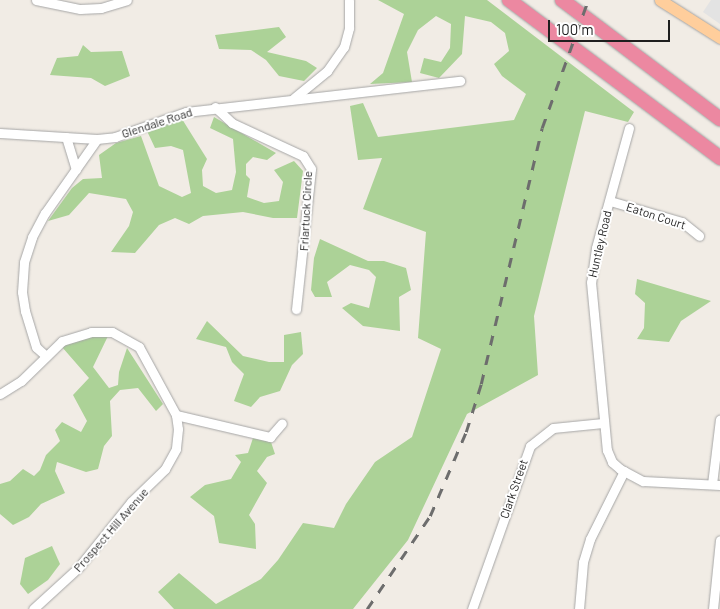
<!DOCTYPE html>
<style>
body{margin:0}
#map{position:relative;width:720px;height:609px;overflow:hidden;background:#f1ece5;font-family:Barlow,sans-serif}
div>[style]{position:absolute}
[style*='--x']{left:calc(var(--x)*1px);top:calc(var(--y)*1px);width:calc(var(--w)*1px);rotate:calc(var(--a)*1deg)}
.forest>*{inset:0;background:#acd297}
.parking>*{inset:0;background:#e3e3e3}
.roads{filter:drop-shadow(0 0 1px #a6a6a6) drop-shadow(0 0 1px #a6a6a6)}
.minor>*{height:9px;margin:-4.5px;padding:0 4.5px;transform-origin:4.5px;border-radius:4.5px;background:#fff}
.major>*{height:11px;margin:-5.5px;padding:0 5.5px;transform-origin:5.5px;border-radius:5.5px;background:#ffce9c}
.highway>*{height:14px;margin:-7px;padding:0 7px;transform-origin:7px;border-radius:7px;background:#ec88a1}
.rail>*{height:2.5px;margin-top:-1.25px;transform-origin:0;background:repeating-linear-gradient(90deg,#6d6d6d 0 10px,transparent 0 20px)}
span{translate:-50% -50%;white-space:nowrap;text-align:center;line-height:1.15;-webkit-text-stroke:4px #fff;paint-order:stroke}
.street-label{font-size:12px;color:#1f1f1f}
.scale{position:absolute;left:548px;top:20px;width:122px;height:22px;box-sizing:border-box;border:2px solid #1f1f1f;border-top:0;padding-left:6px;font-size:15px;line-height:18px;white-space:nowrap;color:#1f1f1f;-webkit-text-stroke:4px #fff;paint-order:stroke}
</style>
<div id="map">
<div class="forest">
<i style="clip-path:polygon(378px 0,487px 0,634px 112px,628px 122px,585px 111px,534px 316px,538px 375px,467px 414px,408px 540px,353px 609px,174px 609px,158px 592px,179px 573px,216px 604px,261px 579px,278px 560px,303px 523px,334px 528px,346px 504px,375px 462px,412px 437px,441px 349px,418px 338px,426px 232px,363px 209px,382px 158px,358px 160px,350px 106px,363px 103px,378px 137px,514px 120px,526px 94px,502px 76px,494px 64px,509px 51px,505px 33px,491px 22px,465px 16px,462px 54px,439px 78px,420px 73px,424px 58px,441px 62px,450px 48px,451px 24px,436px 16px,418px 30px,407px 52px,412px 82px,370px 84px,383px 73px,404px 14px)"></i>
<i style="clip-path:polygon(279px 27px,286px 37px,267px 52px,306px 61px,317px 68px,304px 81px,279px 76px,266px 60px,251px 50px,219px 49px,215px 35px)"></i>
<i style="clip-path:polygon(83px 45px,91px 52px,122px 51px,130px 76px,105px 86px,91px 78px,50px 75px,57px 58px,78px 56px)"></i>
<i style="clip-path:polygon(214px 117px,276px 153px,267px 160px,253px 157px,246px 164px,246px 175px,250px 179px,247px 197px,264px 203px,279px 201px,283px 182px,274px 170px,294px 161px,303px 171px,297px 218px,273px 218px,243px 212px,203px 216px,189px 224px,175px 218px,159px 225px,135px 253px,111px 252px,129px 226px,133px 212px,126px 199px,89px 193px,69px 215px,48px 221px,72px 188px,83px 179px,102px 178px,99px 155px,116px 143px,141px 136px,159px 186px,182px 197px,191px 193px,183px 150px,171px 146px,155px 148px,147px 131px,182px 119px,207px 159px,202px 170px,203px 186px,216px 193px,232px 190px,236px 172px,233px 139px,210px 128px)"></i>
<i style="clip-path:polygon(320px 239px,368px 261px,384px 261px,406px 268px,411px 290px,399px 297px,400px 331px,363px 326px,342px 308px,351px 303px,369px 308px,376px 277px,369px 270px,350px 265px,327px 282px,332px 297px,315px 297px,311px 290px,314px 258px)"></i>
<i style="clip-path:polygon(637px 279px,711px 301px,681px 321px,669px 342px,637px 339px,644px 328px,645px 303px,635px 294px)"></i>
<i style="clip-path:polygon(207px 321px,243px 356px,269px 362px,284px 362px,284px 335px,301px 332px,303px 354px,292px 365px,280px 391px,260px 397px,251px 407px,234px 401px,244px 374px,232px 362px,226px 347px,196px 339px)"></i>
<i style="clip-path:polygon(87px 334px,108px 336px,93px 367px,109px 388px,118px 385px,119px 372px,127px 348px,163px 404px,156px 411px,138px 388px,120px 390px,110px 401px,112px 436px,104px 446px,98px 469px,86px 472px,57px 462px,55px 471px,65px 493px,41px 504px,29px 517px,13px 525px,0 514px,0 484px,10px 481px,23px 469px,34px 476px,40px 470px,46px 455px,60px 441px,55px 430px,62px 422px,81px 432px,87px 421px,73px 395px,89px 378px,62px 347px)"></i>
<i style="clip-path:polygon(253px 438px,270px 439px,275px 454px,267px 457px,257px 471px,267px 483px,249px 515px,255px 524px,256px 549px,219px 543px,214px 516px,190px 497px,205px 485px,231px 479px,241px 462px,235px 455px,248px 453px)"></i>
<i style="clip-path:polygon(52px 546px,60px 564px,48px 580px,28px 594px,20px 584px,25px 558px)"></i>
</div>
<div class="parking">
<i style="clip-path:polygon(711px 0,720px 0,720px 24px,703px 12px)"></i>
</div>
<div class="roads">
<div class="minor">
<i style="--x:36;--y:0;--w:45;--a:11.6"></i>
<i style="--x:80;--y:9;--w:21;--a:-3"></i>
<i style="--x:101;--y:8;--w:27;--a:-17"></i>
<i style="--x:294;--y:98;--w:43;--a:-39.3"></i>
<i style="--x:327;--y:71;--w:29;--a:-55"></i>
<i style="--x:344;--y:47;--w:20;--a:-75"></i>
<i style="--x:349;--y:28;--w:28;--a:-90"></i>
<i style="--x:215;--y:107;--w:23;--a:43"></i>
<i style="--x:232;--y:123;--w:78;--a:24.9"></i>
<i style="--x:303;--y:156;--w:15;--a:58"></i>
<i style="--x:311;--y:169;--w:141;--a:96.1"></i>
<i style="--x:629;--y:128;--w:124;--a:105.4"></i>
<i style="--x:596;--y:248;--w:34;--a:98"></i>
<i style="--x:591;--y:282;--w:169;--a:84.6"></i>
<i style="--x:607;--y:450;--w:13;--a:67"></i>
<i style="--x:612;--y:462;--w:11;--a:41"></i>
<i style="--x:620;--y:469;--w:26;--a:28"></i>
<i style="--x:643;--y:481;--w:77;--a:3"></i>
<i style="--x:0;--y:133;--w:97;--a:3.5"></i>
<i style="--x:66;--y:137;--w:34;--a:73"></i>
<i style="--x:610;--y:201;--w:75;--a:16.3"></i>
<i style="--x:682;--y:222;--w:22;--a:39"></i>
<i style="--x:46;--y:356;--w:13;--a:-138"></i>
<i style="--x:36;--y:347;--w:38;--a:-107"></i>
<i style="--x:25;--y:311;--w:19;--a:-99"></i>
<i style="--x:22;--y:292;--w:30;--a:-86"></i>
<i style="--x:24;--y:262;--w:26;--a:-72"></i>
<i style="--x:32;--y:237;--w:27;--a:-62"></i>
<i style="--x:45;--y:213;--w:90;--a:-54.9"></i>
<i style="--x:97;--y:139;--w:18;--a:-6"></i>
<i style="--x:115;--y:137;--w:75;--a:-19.4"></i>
<i style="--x:186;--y:112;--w:276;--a:-6.5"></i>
<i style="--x:0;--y:394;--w:25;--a:-32"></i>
<i style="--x:21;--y:381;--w:57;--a:-44.3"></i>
<i style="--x:62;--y:341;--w:30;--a:-17"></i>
<i style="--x:91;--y:332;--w:21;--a:0"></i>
<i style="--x:112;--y:332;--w:31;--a:29"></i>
<i style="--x:139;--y:347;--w:77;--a:61.4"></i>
<i style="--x:176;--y:415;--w:14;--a:82"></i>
<i style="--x:178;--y:429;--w:20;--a:96"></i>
<i style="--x:176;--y:449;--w:23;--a:119"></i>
<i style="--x:165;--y:469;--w:47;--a:135.9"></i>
<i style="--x:131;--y:502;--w:83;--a:128.7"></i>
<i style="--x:79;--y:567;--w:62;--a:137.6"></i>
<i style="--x:176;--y:415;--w:97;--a:13.2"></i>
<i style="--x:270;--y:437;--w:18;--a:-49"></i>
<i style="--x:712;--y:484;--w:65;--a:-83"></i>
<i style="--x:472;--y:609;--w:173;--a:-70.4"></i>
<i style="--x:530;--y:446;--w:29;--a:-38"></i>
<i style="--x:553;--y:428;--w:50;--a:-5.7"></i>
<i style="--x:579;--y:609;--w:47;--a:-85.1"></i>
<i style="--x:583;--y:562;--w:24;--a:-73"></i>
<i style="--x:590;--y:539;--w:76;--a:-63.4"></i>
<i style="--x:713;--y:609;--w:69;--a:-84.2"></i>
</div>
<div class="major">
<i style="--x:660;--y:0;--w:71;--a:32.3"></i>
</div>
<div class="highway">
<i style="--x:509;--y:0;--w:264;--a:36.8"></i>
<i style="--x:562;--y:0;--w:198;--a:37"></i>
</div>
</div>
<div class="rail">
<i style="--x:367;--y:609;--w:112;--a:-55.9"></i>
<i style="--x:430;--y:516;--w:91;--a:-66.8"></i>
<i style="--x:466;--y:432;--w:50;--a:-72.6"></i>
<i style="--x:481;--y:384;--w:263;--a:-76.6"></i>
<i style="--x:542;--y:128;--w:136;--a:-70.2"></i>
</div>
<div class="street-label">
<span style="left:157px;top:123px;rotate:-18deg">Glendale Road</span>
<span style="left:306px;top:211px;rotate:-87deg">Friartuck Circle</span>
<span style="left:656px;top:216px;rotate:18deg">Eaton Court</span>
<span style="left:600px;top:244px;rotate:-77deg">Huntley Road</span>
<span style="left:514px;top:489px;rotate:-71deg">Clark Street</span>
<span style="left:111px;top:530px;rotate:-49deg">Prospect Hill Avenue</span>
</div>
<div class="scale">100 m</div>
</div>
